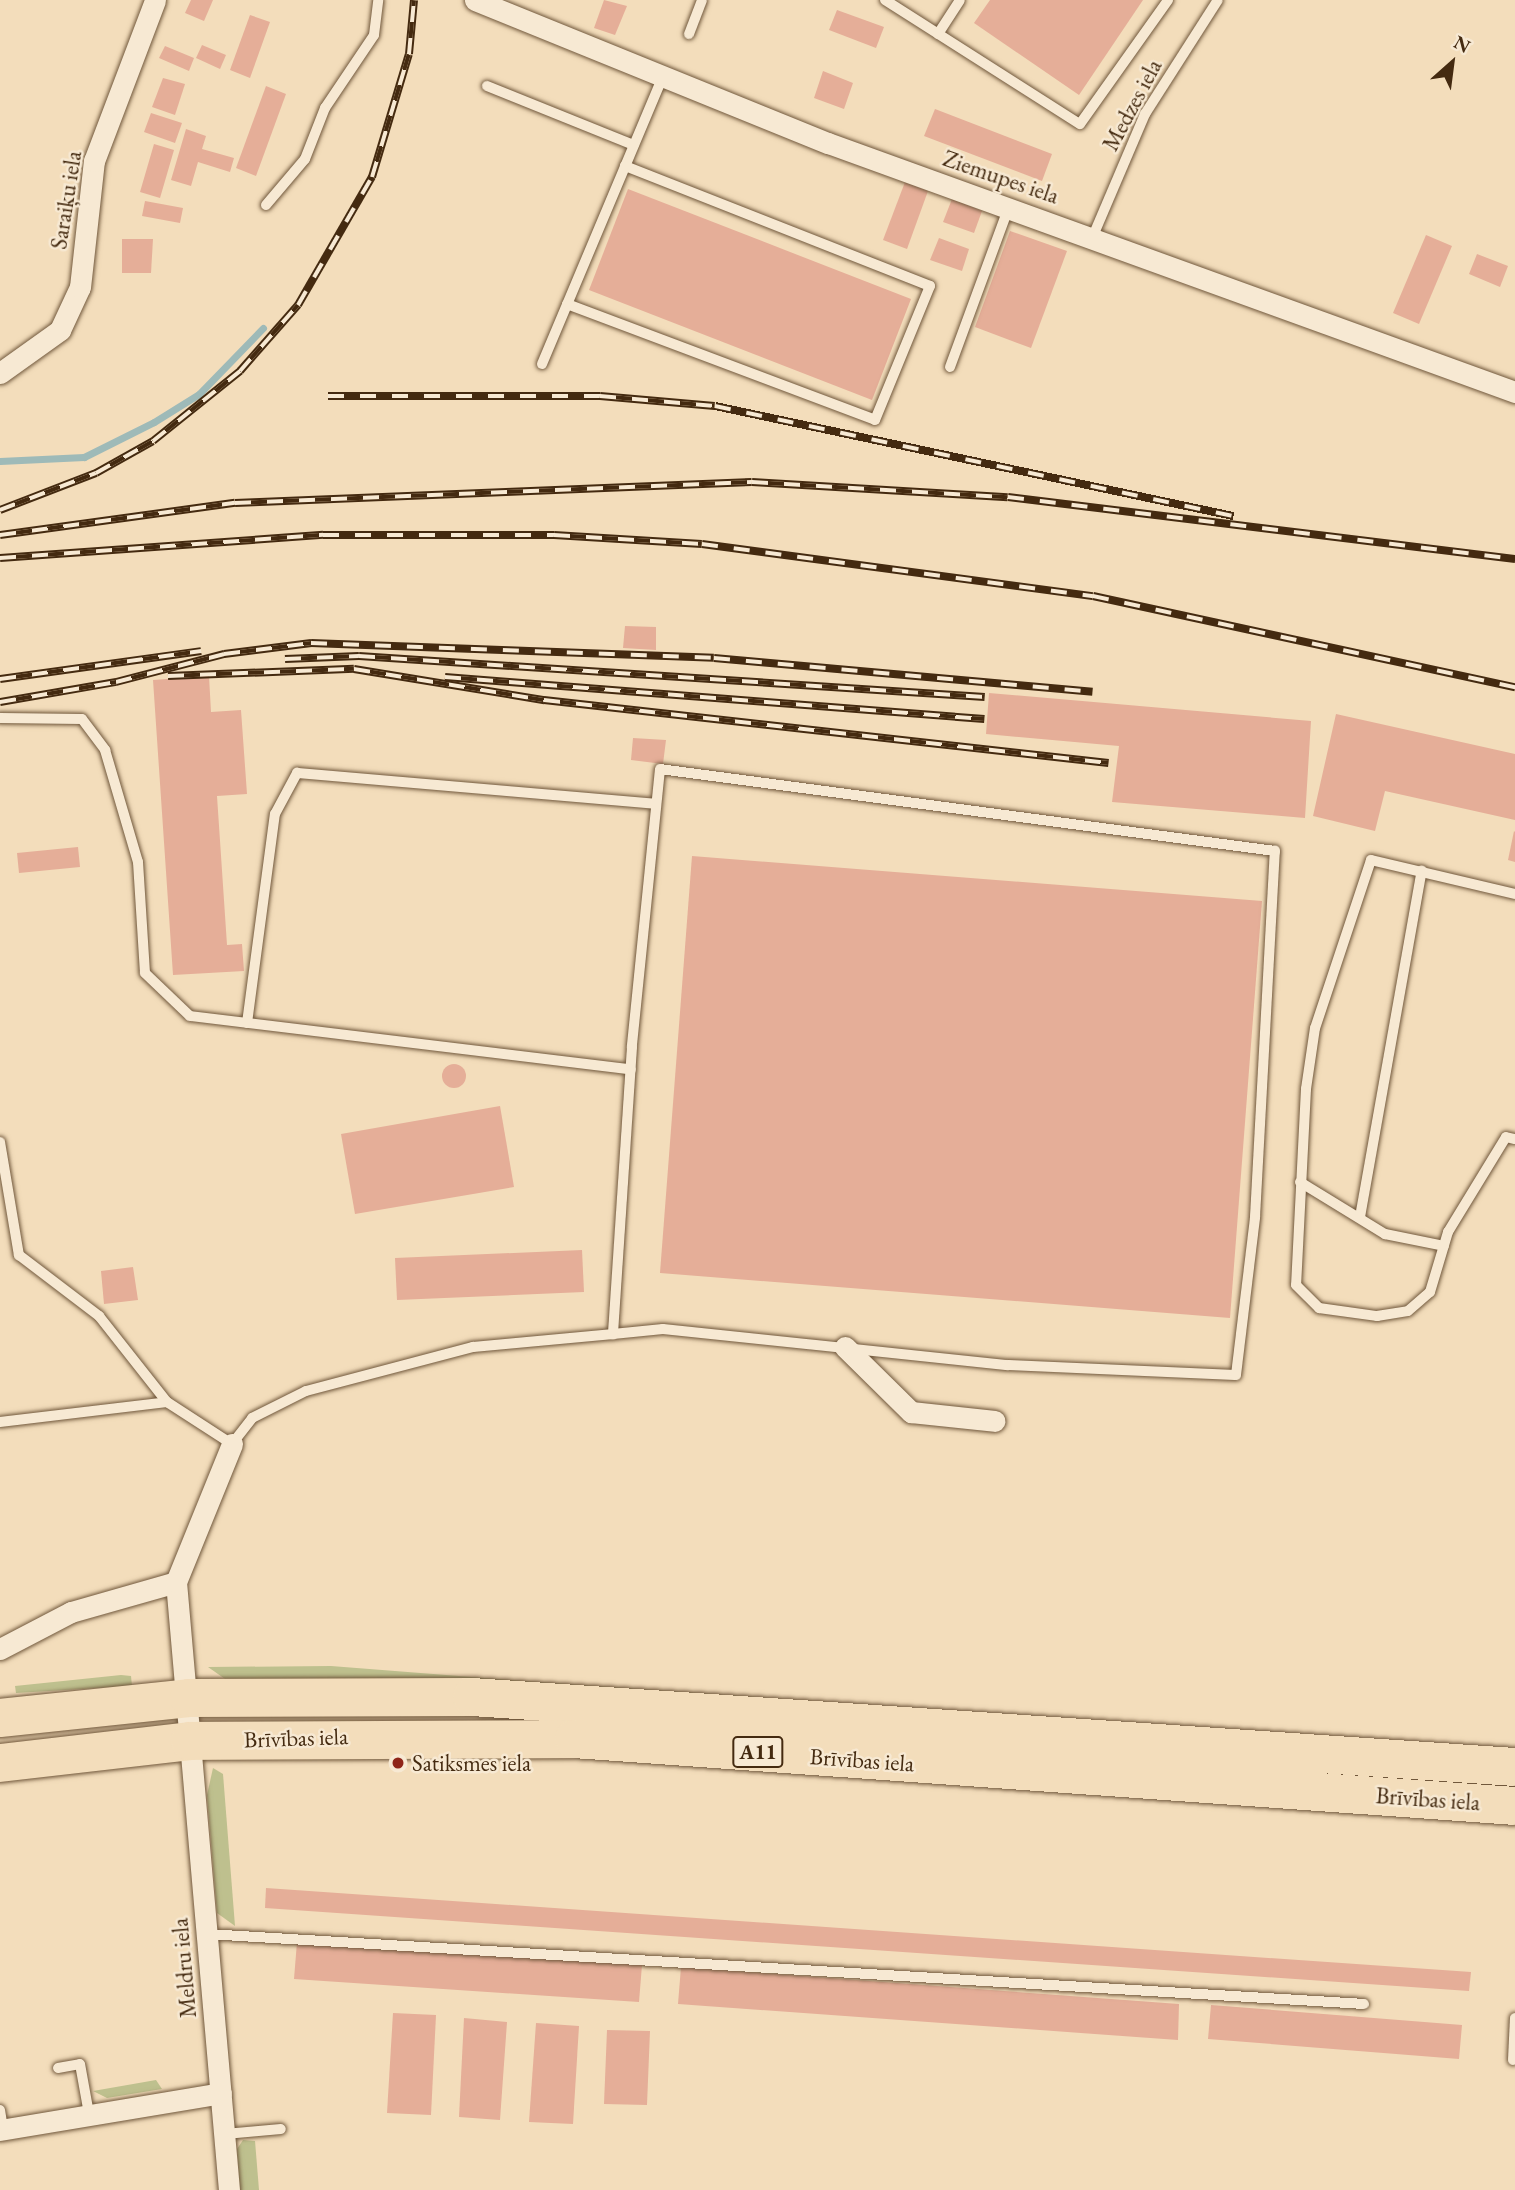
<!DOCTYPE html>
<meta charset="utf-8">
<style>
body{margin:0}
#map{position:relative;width:1515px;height:2190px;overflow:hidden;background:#f3ddbb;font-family:"EB Garamond",serif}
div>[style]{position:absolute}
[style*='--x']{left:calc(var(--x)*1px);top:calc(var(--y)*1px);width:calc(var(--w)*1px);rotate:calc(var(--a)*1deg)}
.green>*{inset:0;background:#bec08e}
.stream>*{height:7px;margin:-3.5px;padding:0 3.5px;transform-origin:3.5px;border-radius:3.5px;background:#9ebab8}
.building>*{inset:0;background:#e5ae98}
.round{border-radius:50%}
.roads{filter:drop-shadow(0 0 2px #70573b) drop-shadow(0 0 2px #70573b)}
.lane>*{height:10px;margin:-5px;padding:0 5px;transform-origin:5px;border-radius:5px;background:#f7e9d3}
.street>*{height:21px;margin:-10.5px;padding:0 10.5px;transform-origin:10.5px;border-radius:10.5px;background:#f7e9d3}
.highway>*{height:38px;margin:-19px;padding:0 19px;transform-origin:19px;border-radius:19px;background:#f3ddbb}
.rail>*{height:8px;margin-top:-4px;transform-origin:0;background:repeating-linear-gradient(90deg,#f7e9d3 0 16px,#442a10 0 32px);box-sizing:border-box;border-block:2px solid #442a10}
.dots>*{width:19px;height:19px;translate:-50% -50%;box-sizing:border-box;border:4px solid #f7e9d3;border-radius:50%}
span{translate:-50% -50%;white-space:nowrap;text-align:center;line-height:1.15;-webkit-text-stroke:5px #f7e9d3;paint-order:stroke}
.shield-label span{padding:2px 5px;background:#f7e9d3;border:2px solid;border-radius:5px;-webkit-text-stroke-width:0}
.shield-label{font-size:21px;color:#442a10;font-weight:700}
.street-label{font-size:23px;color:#442a10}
.poi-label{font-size:23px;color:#442a10}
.left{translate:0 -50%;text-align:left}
.north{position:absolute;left:1417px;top:28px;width:70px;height:70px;-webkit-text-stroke:5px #f7e9d3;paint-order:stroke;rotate:28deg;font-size:19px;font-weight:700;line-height:28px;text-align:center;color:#442a10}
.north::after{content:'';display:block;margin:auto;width:24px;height:32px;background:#442a10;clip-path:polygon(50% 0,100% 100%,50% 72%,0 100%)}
</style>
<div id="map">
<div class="green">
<i style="clip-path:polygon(331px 1666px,523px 1681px,1515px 1749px,228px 1681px,208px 1667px)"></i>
<i style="clip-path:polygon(121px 1675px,131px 1676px,132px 1686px,16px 1693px,15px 1686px)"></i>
<i style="clip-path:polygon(213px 1768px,223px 1774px,235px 1926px,217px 1913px,207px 1795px)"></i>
<i style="clip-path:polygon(156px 2080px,162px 2089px,107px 2098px,93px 2091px)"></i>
<i style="clip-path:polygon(243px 2140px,255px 2141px,259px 2190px,240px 2190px,237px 2149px)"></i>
</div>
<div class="stream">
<i style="--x:0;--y:461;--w:84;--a:-2.7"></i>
<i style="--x:84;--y:457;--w:78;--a:-26.6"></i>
<i style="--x:154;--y:422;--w:53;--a:-31.9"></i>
<i style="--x:199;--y:394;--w:92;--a:-45.9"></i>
</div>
<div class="building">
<i style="clip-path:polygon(191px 0,213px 0,204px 21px,185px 13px)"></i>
<i style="clip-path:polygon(604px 0,627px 6px,615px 35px,594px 28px)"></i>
<i style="clip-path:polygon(990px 0,1143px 0,1079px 95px,974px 23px)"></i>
<i style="clip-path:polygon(837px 10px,884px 27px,876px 48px,829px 30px)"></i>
<i style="clip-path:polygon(250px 15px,270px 22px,250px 78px,230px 70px)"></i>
<i style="clip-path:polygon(202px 45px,226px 55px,220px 69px,196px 58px)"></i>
<i style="clip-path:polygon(165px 46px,194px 58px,189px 71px,159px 58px)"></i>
<i style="clip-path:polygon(823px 71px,853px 83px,844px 109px,814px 98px)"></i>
<i style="clip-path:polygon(163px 78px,185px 84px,175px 115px,152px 107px)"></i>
<i style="clip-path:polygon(266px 86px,286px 94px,256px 176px,236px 168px)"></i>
<i style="clip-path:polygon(935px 109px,1052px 154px,1042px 181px,924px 136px)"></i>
<i style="clip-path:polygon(151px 113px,182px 123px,175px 143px,144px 132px)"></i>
<i style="clip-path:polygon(186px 129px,206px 136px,202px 149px,234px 158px,230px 172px,198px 162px,191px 186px,171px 180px)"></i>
<i style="clip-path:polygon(154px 144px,174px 150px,160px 198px,140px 192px)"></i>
<i style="clip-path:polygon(905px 182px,928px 191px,907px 249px,883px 240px)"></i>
<i style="clip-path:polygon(628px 189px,911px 299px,872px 400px,589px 290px)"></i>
<i style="clip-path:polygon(952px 199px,982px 211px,974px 233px,943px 222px)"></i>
<i style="clip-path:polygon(145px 201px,183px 208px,180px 223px,142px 216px)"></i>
<i style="clip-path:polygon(1010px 231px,1067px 251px,1031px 348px,975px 327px)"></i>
<i style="clip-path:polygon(1426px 235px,1452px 246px,1419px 324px,1393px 313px)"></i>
<i style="clip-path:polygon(939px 238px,969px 249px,962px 271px,930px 260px)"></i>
<i style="clip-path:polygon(122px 239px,153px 239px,151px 273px,122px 273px)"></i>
<i style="clip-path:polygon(1477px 254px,1508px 266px,1500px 287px,1469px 274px)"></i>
<i style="clip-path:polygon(625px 626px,656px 627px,656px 650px,623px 648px)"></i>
<i style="clip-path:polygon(209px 676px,211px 712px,241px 710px,247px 794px,217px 796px,227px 945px,242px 944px,244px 971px,173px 975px,153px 680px)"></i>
<i style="clip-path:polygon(989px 693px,1311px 721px,1305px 818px,1112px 802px,1119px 746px,986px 734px)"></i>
<i style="clip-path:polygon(1336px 714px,1515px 754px,1515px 820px,1385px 791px,1375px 831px,1313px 816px)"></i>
<i style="clip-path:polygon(633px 738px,666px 740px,663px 764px,631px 760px)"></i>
<i style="clip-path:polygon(1514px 831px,1515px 832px,1515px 862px,1508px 860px)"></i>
<i style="clip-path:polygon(78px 847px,80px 867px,19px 873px,17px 853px)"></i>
<i style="clip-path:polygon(692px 856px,1262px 901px,1230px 1318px,660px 1273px)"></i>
<i class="round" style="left:442px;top:1064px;width:24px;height:24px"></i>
<i style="clip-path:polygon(500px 1106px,514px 1187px,355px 1214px,341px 1134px)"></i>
<i style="clip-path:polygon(582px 1250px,584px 1292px,397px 1300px,395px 1258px)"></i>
<i style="clip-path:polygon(133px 1267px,138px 1300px,104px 1304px,101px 1271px)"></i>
<i style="clip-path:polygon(266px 1888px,1471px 1972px,1469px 1991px,265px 1908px)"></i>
<i style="clip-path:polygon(297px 1942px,642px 1965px,639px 2002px,294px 1979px)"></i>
<i style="clip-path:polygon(681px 1967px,1179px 2004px,1178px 2040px,678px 2004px)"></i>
<i style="clip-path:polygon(1211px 2005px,1462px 2025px,1459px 2059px,1208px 2039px)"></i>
<i style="clip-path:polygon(393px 2013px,436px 2015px,431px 2115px,387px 2113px)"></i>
<i style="clip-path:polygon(464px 2018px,507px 2022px,500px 2120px,459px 2117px)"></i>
<i style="clip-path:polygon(536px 2023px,579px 2026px,573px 2124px,529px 2122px)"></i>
<i style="clip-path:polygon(607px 2030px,650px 2031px,647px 2105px,604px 2104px)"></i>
</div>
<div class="roads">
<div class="lane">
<i style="--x:885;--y:0;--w:231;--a:32.5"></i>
<i style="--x:1080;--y:124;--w:152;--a:-54.6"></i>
<i style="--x:689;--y:34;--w:36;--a:-69"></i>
<i style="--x:938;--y:34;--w:40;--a:-57.1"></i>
<i style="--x:487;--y:86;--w:158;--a:21.9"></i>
<i style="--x:266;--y:205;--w:60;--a:-49.7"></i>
<i style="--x:305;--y:159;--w:55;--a:-68.6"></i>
<i style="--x:325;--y:108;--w:88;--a:-56.1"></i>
<i style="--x:374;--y:35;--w:35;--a:-83"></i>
<i style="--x:1093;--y:236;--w:133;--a:-66.9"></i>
<i style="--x:1145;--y:114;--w:135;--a:-57.4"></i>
<i style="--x:567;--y:304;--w:329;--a:20.6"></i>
<i style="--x:875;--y:420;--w:145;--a:-67.7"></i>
<i style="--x:930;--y:286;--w:328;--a:-158.5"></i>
<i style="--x:542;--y:364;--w:310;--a:-67.2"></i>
<i style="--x:950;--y:367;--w:168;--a:-69.8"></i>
<i style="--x:0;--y:718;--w:82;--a:0.7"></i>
<i style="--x:82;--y:719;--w:39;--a:53"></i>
<i style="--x:105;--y:750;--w:117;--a:73.6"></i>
<i style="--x:138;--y:862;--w:111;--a:86.4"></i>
<i style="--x:145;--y:973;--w:62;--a:43.7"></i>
<i style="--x:190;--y:1016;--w:444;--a:6.9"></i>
<i style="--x:1515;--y:894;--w:148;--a:-166.7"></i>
<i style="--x:1371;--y:860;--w:177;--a:108.4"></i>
<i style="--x:1315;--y:1028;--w:62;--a:98.4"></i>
<i style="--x:1306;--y:1089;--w:196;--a:92.9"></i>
<i style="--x:1296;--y:1285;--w:33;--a:45"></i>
<i style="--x:1319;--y:1308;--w:59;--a:7.9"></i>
<i style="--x:1377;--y:1316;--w:31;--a:-9"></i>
<i style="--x:1408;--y:1311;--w:29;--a:-41"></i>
<i style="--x:1430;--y:1292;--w:63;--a:-73.3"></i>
<i style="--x:1448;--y:1232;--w:111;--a:-58.6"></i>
<i style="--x:1506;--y:1137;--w:9;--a:13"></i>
<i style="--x:247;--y:1023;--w:211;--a:-82.4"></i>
<i style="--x:275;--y:814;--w:47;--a:-61.8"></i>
<i style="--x:297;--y:773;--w:360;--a:4.9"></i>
<i style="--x:0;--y:1142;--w:115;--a:80.5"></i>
<i style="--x:19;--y:1255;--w:101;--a:37.3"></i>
<i style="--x:99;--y:1316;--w:110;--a:51.7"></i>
<i style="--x:167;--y:1402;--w:77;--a:32.9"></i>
<i style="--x:232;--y:1444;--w:33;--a:-52"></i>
<i style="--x:252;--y:1418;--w:60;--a:-26.6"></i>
<i style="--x:306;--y:1391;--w:173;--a:-14.8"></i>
<i style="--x:473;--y:1347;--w:141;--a:-5.3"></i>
<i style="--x:613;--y:1334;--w:50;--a:-5.7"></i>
<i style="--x:663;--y:1329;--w:347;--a:6"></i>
<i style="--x:1008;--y:1365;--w:228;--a:2.5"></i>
<i style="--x:1236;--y:1375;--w:159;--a:-83.1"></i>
<i style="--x:1255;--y:1217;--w:367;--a:-86.9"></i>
<i style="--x:1275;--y:851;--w:620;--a:-172.41"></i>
<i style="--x:660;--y:769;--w:279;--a:95.8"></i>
<i style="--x:632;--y:1047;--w:288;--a:93.8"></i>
<i style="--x:1300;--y:1182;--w:100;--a:31.5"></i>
<i style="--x:1385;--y:1234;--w:60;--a:11.5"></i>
<i style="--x:1360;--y:1217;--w:352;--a:-79.9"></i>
<i style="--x:0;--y:1422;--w:168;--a:-6.8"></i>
<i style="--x:207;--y:1934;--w:1159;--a:3.46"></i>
<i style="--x:1513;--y:2060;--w:42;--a:-87.3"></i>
<i style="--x:58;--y:2068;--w:22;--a:-10"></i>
<i style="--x:80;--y:2064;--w:51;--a:79.8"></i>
<i style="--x:0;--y:2110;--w:19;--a:81"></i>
<i style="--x:225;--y:2134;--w:56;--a:-5.1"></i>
</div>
<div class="street">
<i style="--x:475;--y:0;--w:381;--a:22.1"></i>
<i style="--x:828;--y:143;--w:731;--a:19.92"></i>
<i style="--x:0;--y:373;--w:74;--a:-35.6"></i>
<i style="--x:60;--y:330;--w:47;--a:-65.1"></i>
<i style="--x:80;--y:287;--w:127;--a:-83.7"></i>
<i style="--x:94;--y:161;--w:172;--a:-69.2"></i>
<i style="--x:845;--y:1347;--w:93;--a:44.6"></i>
<i style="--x:911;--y:1412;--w:84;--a:6.1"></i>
<i style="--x:0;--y:1649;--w:80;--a:-27.5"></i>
<i style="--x:71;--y:1612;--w:109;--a:-15.9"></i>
<i style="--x:0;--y:2130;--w:224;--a:-9.5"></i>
<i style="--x:229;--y:2190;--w:610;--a:-94.98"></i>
<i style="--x:176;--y:1582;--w:149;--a:-67.9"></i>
</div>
<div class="highway">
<i style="--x:0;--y:1718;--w:190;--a:-6"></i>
<i style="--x:189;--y:1698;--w:283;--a:-0.2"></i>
<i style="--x:472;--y:1697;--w:1045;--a:3.84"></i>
<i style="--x:0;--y:1763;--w:191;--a:-6.6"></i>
<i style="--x:190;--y:1741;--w:384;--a:-0.3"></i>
<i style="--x:574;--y:1739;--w:943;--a:4.07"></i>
</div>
</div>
<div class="rail">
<i style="--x:328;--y:396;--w:272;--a:0"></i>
<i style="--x:600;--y:396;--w:115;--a:5"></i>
<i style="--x:715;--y:406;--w:530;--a:11.99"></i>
<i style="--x:0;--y:510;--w:103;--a:-21.1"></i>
<i style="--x:96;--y:473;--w:65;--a:-29.3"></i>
<i style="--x:153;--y:441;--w:112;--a:-38.8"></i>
<i style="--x:240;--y:371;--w:88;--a:-48.7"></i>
<i style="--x:298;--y:305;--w:148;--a:-60"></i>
<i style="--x:372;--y:177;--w:128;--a:-73.3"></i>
<i style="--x:409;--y:54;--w:54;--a:-84.7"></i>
<i style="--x:0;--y:535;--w:237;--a:-7.8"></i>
<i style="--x:235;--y:503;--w:517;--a:-2.33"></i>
<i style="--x:752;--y:482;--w:256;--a:3.4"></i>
<i style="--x:1008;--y:497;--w:511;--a:6.97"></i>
<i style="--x:0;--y:558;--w:324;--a:-4.1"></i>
<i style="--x:323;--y:535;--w:231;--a:0"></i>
<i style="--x:554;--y:535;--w:148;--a:3.5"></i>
<i style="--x:702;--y:544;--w:394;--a:7.6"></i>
<i style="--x:1093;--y:596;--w:432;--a:12.2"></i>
<i style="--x:285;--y:659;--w:74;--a:-2.3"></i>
<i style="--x:359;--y:656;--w:627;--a:3.75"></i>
<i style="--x:168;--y:676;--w:186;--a:-2.2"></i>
<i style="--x:354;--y:669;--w:193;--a:9.3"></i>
<i style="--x:544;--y:700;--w:568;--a:6.37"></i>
<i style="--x:445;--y:677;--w:541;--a:4.46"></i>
<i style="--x:0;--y:679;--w:203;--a:-7.9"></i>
<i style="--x:0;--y:702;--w:118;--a:-9.8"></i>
<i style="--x:116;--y:682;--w:112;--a:-14.5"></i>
<i style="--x:224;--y:654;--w:88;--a:-7.2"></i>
<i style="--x:311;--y:643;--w:403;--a:2.1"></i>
<i style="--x:714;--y:658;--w:380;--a:5.1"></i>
</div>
<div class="dots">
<i style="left:398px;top:1763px;background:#8f2418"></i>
</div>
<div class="shield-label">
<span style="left:758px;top:1752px">A11</span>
</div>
<div class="street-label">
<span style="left:1132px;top:105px;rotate:-62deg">Medzes iela</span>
<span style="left:1001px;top:177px;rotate:19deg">Ziemupes iela</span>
<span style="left:66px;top:200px;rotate:-81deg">Saraiķu iela</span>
<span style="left:296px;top:1738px;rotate:-2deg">Brīvības iela</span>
<span style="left:862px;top:1760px;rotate:4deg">Brīvības iela</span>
<span style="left:1428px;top:1799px;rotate:4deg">Brīvības iela</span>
<span style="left:184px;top:1968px;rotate:-95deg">Meldru iela</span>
</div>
<div class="poi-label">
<span class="left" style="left:412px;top:1763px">Satiksmes iela</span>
</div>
<div class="north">N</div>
</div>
